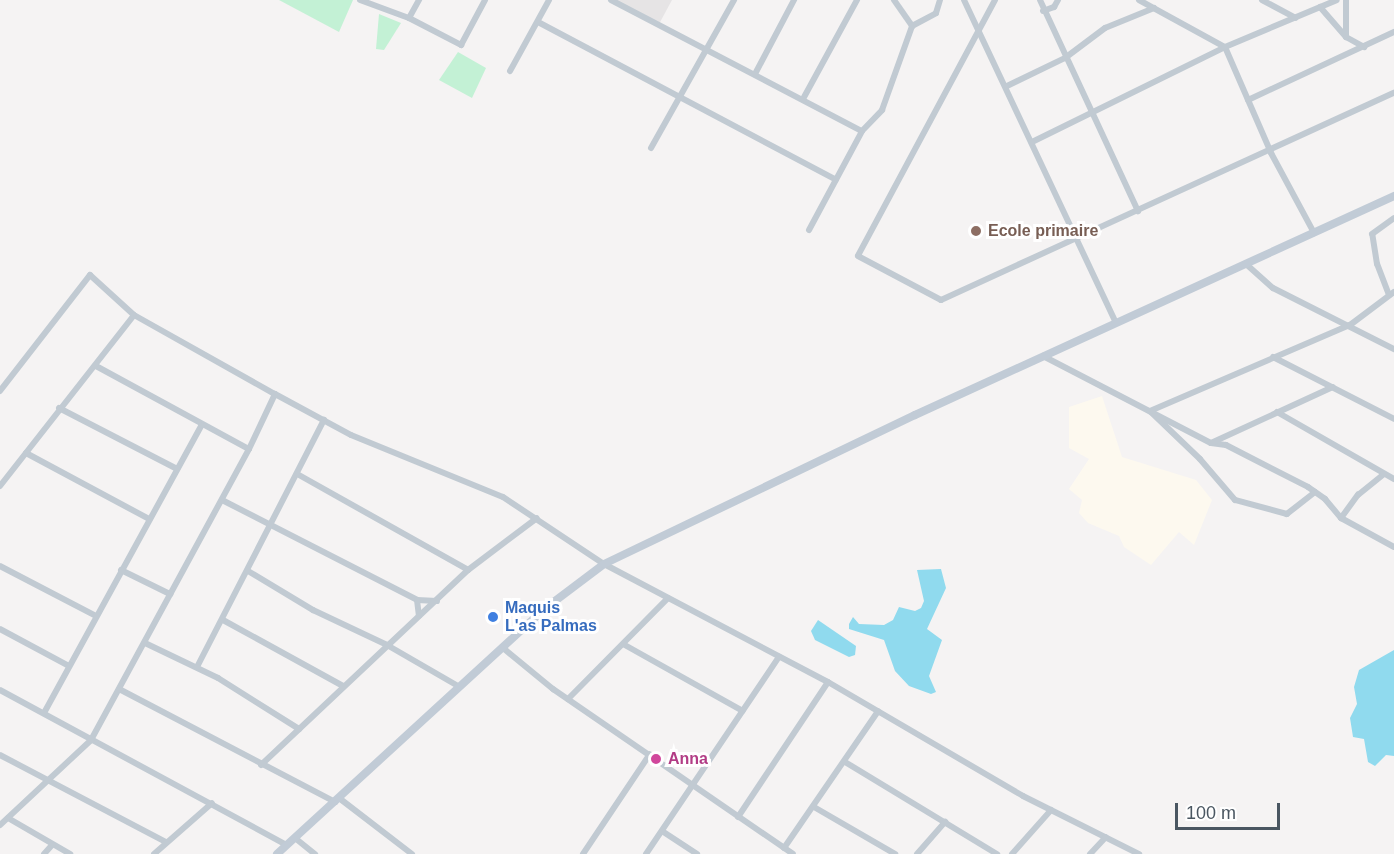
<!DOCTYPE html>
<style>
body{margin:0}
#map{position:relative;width:1394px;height:854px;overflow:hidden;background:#f5f3f3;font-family:Arial,sans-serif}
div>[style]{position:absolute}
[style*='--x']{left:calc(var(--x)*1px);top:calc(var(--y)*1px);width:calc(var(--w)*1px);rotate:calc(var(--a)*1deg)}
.commercial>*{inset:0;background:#fdf9ef}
.education>*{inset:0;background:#e6e4e5}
.green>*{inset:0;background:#c3f1d5}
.water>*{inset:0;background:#90daee}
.street>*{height:6px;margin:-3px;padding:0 3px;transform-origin:3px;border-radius:3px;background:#c1cad2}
.secondary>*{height:8px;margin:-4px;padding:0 4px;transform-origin:4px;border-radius:4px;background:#c1cbd6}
.dots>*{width:16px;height:16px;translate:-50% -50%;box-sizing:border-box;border:3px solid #fff;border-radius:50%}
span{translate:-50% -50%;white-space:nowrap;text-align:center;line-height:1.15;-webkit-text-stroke:6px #fff;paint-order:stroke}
.education-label{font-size:16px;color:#785e54;font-weight:700}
.left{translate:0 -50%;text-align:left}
.shop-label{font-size:16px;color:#366cbe;font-weight:700}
.hotel-label{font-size:16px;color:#b23c85;font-weight:700}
.scale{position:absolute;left:1175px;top:803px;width:105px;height:27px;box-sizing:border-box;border:3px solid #4a5661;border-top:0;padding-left:8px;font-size:18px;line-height:21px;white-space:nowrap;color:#4a5661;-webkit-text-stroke:4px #fff;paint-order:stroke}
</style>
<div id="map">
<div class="commercial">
<i style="clip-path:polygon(1102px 396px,1122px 457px,1196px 480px,1212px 500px,1194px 545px,1179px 532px,1151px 565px,1124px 547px,1119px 536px,1088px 523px,1079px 513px,1082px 500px,1069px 489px,1089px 459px,1069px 448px,1069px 407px)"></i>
</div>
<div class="education">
<i style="clip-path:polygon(614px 0,672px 0,659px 24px)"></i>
</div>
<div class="green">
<i style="clip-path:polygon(279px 0,353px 0,339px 32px)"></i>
<i style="clip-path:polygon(379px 14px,401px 23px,384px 50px,376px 49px)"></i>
<i style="clip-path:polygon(458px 52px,486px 68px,472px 98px,439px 80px)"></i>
</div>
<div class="water">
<i style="clip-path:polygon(941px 569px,946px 588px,927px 629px,942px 640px,929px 676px,936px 692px,931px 694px,909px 686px,895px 671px,884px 640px,849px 629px,849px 624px,853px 617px,859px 624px,884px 625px,893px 620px,899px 607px,915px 611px,921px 608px,924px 601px,917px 570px)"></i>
<i style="clip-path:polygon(818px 620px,856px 646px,855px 655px,849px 657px,815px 640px,811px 631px)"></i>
<i style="clip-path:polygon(1394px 650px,1394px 756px,1386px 755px,1375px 766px,1368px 762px,1364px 739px,1353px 737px,1350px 718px,1357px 704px,1354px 687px,1359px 670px)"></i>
</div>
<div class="street">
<i style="--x:360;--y:0;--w:52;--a:20.2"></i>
<i style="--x:409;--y:18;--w:59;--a:27.4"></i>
<i style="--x:461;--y:45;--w:51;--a:-61.9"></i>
<i style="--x:611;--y:0;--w:283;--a:27.6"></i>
<i style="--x:894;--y:0;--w:32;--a:55"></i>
<i style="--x:964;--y:0;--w:357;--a:64.8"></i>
<i style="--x:995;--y:0;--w:290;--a:118.2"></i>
<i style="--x:858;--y:256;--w:94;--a:27.9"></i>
<i style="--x:941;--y:300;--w:498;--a:-24.6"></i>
<i style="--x:1040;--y:0;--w:233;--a:65.1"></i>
<i style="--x:1139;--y:0;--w:98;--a:28.7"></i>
<i style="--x:1225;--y:47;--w:116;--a:66.5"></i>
<i style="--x:1271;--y:153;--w:91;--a:61.7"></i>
<i style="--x:1262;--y:0;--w:38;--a:28"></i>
<i style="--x:1346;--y:0;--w:37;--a:90"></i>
<i style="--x:1346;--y:37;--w:21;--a:29"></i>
<i style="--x:1320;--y:7;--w:40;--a:49"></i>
<i style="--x:1043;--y:11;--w:12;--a:-20"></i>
<i style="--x:1054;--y:7;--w:8;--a:-60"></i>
<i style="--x:409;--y:18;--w:21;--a:-61"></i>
<i style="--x:538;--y:22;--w:337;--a:27.9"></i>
<i style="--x:510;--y:71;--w:81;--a:-61.2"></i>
<i style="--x:755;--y:74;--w:84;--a:-62.2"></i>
<i style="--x:1007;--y:86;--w:64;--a:-25.8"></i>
<i style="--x:1065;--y:58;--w:50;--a:-36.9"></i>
<i style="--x:1105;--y:28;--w:53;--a:-22.2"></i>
<i style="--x:803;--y:99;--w:113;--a:-61.4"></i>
<i style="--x:1248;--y:100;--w:161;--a:-25"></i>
<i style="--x:1032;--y:142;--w:215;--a:-26.2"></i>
<i style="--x:1225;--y:47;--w:121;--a:-22.8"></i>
<i style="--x:651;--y:148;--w:170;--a:-60.7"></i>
<i style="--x:809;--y:230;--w:112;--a:-61.8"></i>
<i style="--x:862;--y:131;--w:29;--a:-46"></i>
<i style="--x:882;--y:110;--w:89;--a:-70.3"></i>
<i style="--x:912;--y:26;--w:27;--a:-28"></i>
<i style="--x:936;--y:13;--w:14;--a:-73"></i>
<i style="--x:1246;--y:264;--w:36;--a:42"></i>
<i style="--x:1273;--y:288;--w:136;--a:26.8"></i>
<i style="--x:1389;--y:295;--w:33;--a:-111"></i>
<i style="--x:1377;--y:264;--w:30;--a:-99"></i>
<i style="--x:1372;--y:234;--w:27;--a:-36"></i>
<i style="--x:1043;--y:356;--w:189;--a:27.4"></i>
<i style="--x:1211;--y:443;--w:15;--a:8"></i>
<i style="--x:1226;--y:445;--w:92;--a:27.1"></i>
<i style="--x:1308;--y:487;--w:21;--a:35"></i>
<i style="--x:1325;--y:499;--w:25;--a:50"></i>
<i style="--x:1341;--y:518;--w:60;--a:28.7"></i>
<i style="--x:1273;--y:357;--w:136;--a:27.1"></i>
<i style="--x:96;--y:366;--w:174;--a:28.5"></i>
<i style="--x:0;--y:391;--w:147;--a:-52.2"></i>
<i style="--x:90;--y:275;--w:59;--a:42.3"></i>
<i style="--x:134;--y:315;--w:162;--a:29.3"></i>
<i style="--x:275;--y:394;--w:86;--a:28.3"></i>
<i style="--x:351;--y:435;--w:164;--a:22.2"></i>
<i style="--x:503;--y:497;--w:121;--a:33.6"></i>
<i style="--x:604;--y:564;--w:253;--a:27.8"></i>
<i style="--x:828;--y:682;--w:226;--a:30.3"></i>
<i style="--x:1023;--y:796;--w:130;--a:26.6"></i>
<i style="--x:59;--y:408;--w:133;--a:27.3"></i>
<i style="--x:1277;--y:412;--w:135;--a:29.8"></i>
<i style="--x:1211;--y:443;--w:134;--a:-24.7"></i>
<i style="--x:26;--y:453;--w:140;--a:28.2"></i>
<i style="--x:299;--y:475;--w:194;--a:29.3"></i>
<i style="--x:0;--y:486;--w:217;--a:-51.9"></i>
<i style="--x:1315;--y:492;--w:36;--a:142"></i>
<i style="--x:1287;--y:514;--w:54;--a:-164.9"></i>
<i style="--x:1235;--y:500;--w:54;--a:-130.5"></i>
<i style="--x:1200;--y:459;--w:69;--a:-136.2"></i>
<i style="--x:1150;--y:411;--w:218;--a:-23.3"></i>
<i style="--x:1350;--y:325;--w:55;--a:-36.9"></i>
<i style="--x:222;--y:500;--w:219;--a:27.1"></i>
<i style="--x:417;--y:600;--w:20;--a:3"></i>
<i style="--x:1341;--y:518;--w:29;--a:-54"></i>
<i style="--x:1358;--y:495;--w:33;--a:-39"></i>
<i style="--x:0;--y:566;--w:108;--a:27.5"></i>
<i style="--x:121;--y:570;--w:55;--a:26.1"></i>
<i style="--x:248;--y:571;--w:76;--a:31"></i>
<i style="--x:313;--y:610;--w:82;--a:25.3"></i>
<i style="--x:387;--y:645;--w:82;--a:30"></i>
<i style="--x:417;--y:600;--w:16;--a:83"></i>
<i style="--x:223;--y:620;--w:137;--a:28.8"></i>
<i style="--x:0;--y:629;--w:78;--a:28.2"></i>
<i style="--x:145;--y:643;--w:81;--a:25.6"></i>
<i style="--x:218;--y:678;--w:96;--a:32.2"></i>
<i style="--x:623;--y:644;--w:137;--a:29.2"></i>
<i style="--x:503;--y:648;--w:65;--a:39.4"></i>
<i style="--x:553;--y:689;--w:291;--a:34.5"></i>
<i style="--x:197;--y:667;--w:278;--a:-62.8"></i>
<i style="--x:0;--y:690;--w:326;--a:28.4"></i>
<i style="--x:121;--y:690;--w:242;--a:27.6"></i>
<i style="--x:568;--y:699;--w:142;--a:-45.3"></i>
<i style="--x:44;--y:713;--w:328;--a:-61.3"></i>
<i style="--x:0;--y:755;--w:187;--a:27.7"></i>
<i style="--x:845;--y:762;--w:178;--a:31.2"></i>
<i style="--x:261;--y:765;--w:284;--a:-43.3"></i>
<i style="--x:468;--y:570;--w:86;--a:-37"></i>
<i style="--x:339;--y:798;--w:92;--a:37.5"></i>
<i style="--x:814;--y:807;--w:94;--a:30.1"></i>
<i style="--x:738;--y:817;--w:162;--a:-56.3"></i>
<i style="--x:8;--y:818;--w:72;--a:30.1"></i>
<i style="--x:0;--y:825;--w:125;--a:-43"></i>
<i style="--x:91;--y:740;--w:331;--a:-61.5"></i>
<i style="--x:249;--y:449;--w:61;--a:-64.7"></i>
<i style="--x:662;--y:831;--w:42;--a:33.3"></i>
<i style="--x:295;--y:838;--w:26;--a:39"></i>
<i style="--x:784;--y:848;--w:166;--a:-55.5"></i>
<i style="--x:44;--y:854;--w:12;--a:-48"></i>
<i style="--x:154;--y:854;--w:77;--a:-41.3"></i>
<i style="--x:583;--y:854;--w:120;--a:-56.2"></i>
<i style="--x:646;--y:854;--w:238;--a:-56"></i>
<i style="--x:917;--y:854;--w:43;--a:-48.8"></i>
<i style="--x:1012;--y:854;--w:59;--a:-48.4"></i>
<i style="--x:1090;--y:854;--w:23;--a:-47"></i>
</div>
<div class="secondary">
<i style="--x:277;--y:854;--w:366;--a:-42.5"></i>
<i style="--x:547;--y:607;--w:71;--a:-37"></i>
<i style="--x:604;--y:564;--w:345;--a:-25.6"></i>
<i style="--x:915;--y:415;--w:527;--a:-24.57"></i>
</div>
<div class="dots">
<i style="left:976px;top:231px;background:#8d6e63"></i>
<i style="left:493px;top:617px;background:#3f7fe0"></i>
<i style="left:656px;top:759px;background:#d1479c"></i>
</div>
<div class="education-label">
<span class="left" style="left:988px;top:231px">Ecole primaire</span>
</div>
<div class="shop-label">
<span class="left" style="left:505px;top:617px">Maquis<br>L'as Palmas</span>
</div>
<div class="hotel-label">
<span class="left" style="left:668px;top:759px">Anna</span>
</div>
<div class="scale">100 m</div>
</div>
